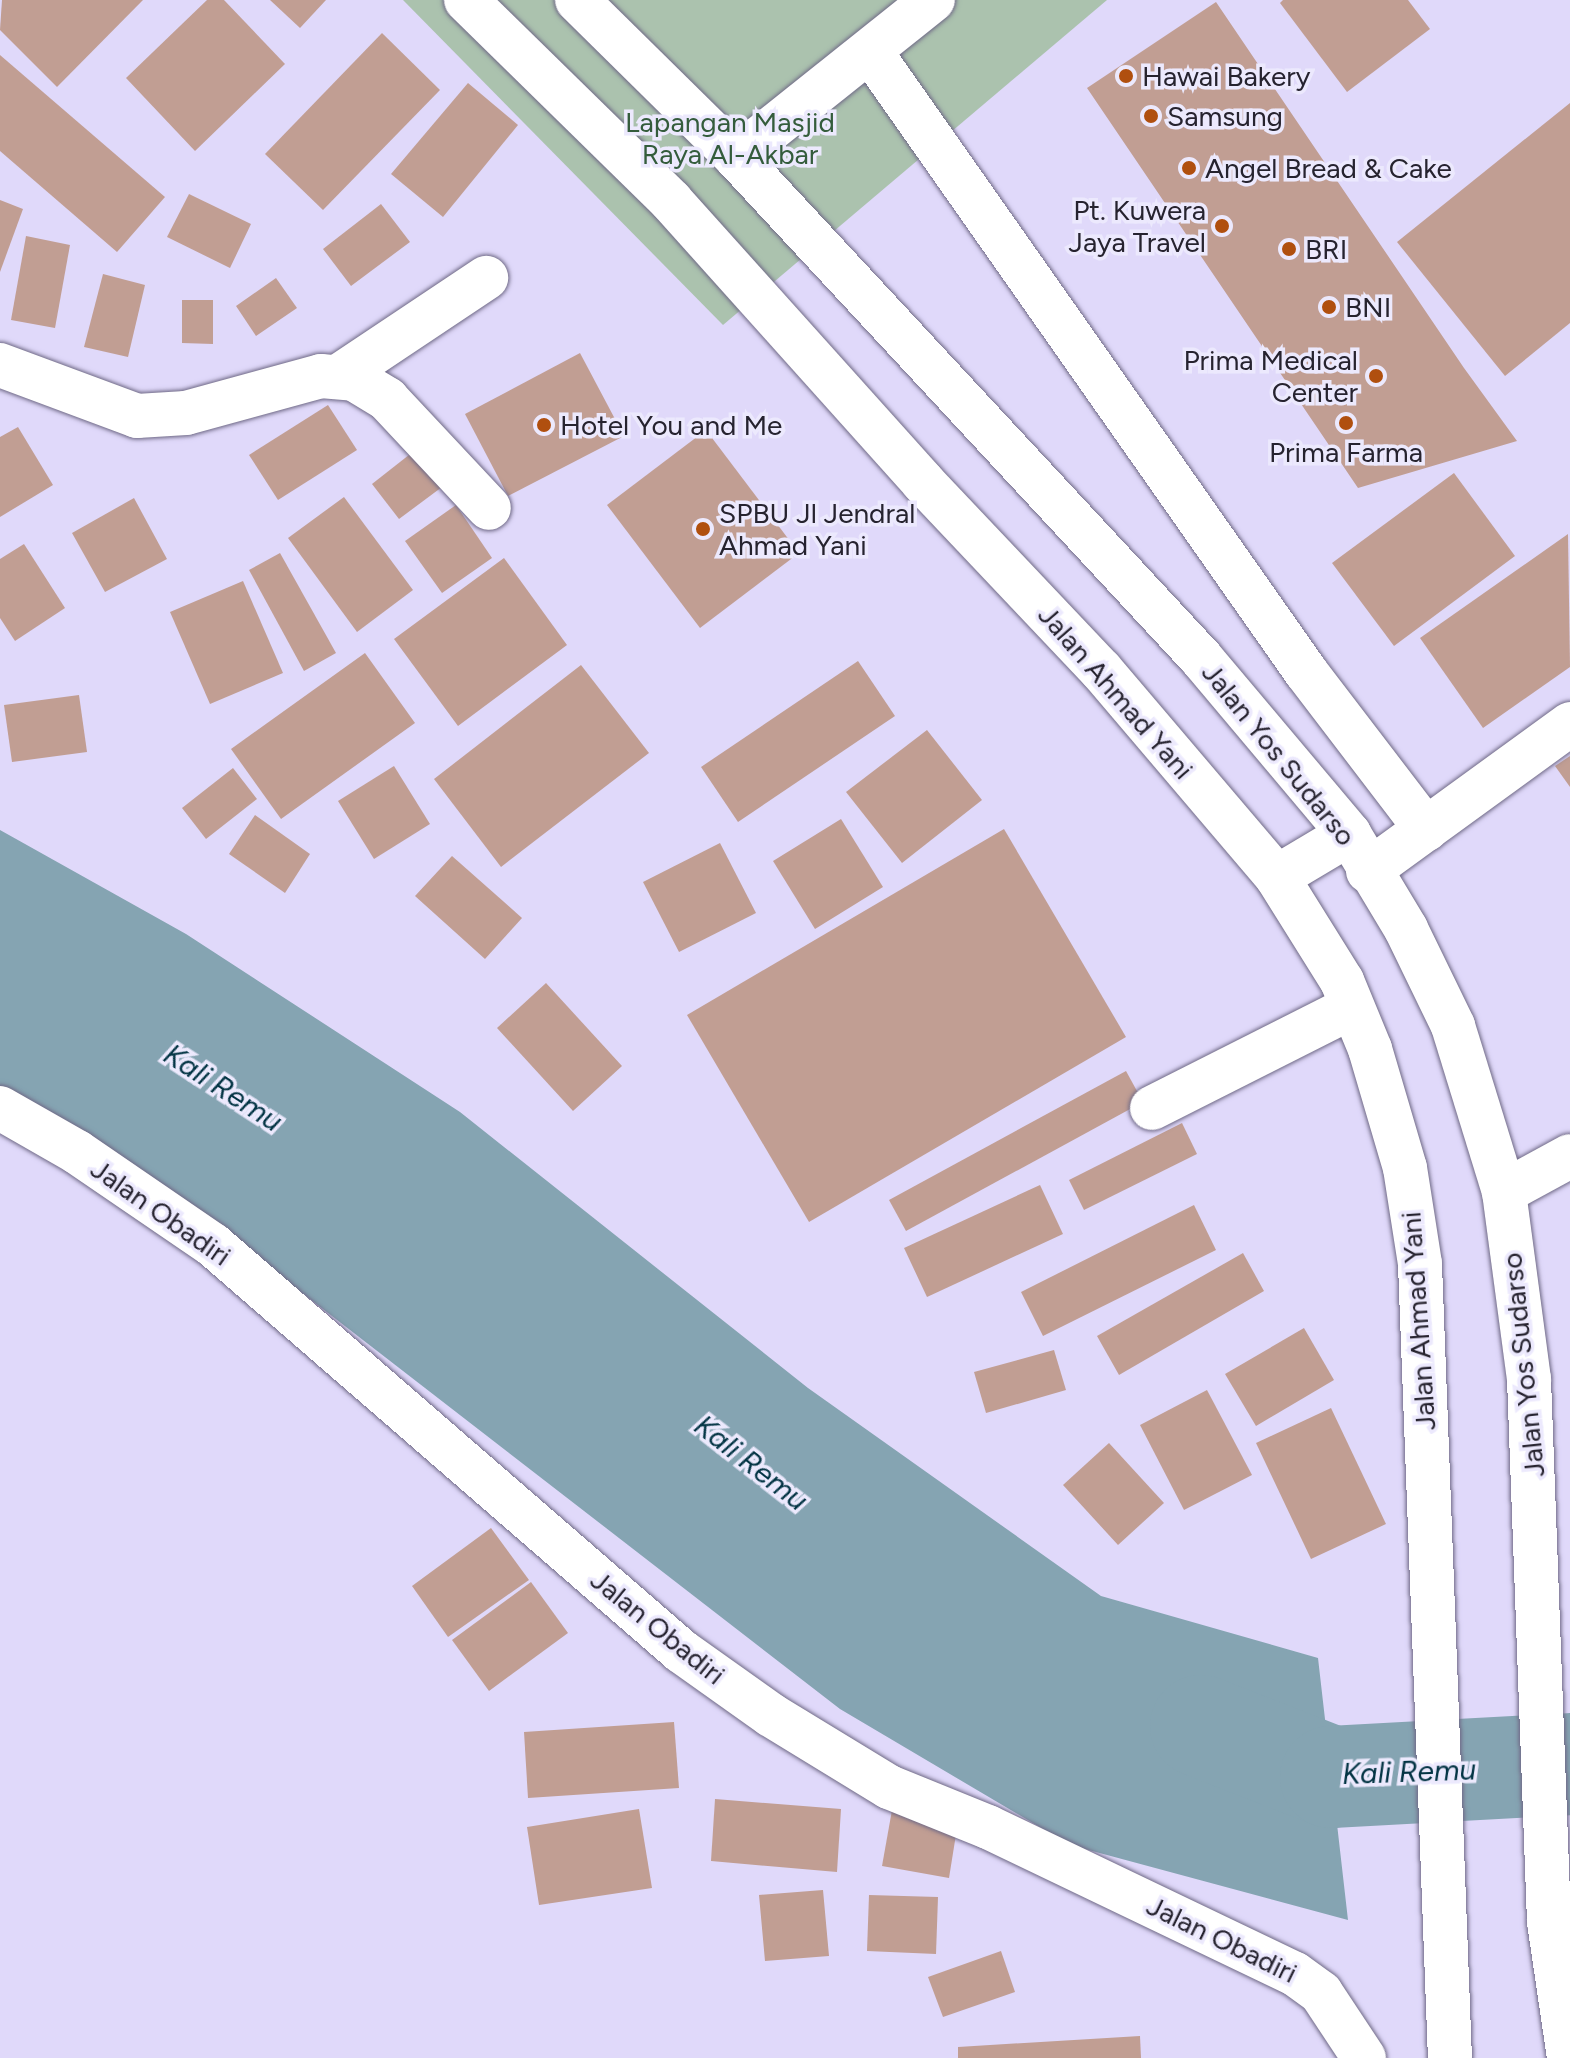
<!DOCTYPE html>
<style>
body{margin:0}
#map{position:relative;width:1570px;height:2058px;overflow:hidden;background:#e0d9fa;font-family:Figtree,sans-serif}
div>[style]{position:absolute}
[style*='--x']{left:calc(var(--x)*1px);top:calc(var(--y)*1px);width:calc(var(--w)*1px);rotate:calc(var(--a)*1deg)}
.green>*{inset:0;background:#abc2ae}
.water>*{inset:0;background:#85a4b2}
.river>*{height:102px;margin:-51px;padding:0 51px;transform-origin:51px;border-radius:51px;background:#85a4b2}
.building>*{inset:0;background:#c19e93}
.roads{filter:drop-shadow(0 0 2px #6f6986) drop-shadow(0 0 2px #6f6986)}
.minor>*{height:44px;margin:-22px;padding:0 22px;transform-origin:22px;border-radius:22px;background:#fff}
.highway>*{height:44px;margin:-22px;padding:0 22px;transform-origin:22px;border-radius:22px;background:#fff}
.dots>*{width:22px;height:22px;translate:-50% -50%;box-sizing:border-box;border:4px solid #ece9fd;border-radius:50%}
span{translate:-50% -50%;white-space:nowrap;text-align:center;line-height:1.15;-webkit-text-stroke:7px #ece9fd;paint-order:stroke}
.poi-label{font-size:28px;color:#26232f}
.left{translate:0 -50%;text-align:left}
.right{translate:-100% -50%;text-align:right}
.park-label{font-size:28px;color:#345c3c}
.street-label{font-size:28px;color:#26232f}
.water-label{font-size:30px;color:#033444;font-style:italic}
</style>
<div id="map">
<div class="green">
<i style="clip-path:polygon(403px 0,1107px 0,723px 325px)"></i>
</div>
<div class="water">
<i style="clip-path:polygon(0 830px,186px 934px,460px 1112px,808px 1388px,1101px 1596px,1318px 1658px,1348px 1920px,1070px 1845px,840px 1709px,235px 1241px,0 1089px)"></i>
</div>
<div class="river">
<i style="--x:1201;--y:1726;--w:140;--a:21.4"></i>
<i style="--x:1331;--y:1777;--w:239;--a:-3.1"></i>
</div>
<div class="building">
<i style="clip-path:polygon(2px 0,143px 0,57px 87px,0 30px)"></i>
<i style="clip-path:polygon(207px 0,224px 0,285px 64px,195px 151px,126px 78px)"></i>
<i style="clip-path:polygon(270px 0,326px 0,300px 28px)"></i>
<i style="clip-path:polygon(1283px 0,1408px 0,1430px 29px,1347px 92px,1280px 3px)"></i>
<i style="clip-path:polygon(1216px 2px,1464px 368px,1517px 441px,1358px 488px,1087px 88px)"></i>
<i style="clip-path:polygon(382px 33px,440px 90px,323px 210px,265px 154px)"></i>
<i style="clip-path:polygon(0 55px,165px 197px,117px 252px,0 151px)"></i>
<i style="clip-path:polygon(468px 83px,518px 125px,443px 217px,391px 174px)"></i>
<i style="clip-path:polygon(1570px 103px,1570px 323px,1505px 376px,1397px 242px)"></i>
<i style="clip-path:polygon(189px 194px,251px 224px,230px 268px,167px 237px)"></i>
<i style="clip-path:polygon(0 200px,23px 209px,0 272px)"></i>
<i style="clip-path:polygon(381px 204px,410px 242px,351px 286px,323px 249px)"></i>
<i style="clip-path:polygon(26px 236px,70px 245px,55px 328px,11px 320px)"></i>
<i style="clip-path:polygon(103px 274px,145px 285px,128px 357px,84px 347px)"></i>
<i style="clip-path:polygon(276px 278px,297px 308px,256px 336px,236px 306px)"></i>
<i style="clip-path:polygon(182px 300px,213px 300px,213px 344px,182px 343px)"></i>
<i style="clip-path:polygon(580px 353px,624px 436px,508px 496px,465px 414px)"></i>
<i style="clip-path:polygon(328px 405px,357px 450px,278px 500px,249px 455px)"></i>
<i style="clip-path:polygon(18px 427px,53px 485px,0 517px,0 437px)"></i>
<i style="clip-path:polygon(706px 430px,799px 553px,700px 628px,607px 505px)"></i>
<i style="clip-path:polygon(414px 451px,442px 487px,399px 519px,372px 484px)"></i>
<i style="clip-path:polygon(1454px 473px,1515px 556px,1394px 646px,1332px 563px)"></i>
<i style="clip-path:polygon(344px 497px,413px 590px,357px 632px,288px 538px)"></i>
<i style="clip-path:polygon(134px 498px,167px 559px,105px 592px,72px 533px)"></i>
<i style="clip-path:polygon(456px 505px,492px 558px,442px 593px,405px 541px)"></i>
<i style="clip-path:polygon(1568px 534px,1570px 667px,1483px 728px,1420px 638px)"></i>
<i style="clip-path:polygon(24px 544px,65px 608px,15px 641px,0 618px,0 559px)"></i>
<i style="clip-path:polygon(280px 553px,336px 653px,304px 671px,249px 570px)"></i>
<i style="clip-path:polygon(504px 558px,567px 645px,458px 726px,394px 639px)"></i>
<i style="clip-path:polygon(243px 581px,283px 673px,210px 704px,170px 612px)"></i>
<i style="clip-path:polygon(365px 653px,415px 723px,281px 819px,231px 749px)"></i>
<i style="clip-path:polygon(858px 661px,895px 716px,738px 822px,701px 767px)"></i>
<i style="clip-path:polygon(581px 665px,649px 753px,501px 867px,434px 779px)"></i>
<i style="clip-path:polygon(79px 695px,87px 752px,12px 762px,4px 705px)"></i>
<i style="clip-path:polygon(927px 730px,982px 800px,902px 863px,846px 792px)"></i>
<i style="clip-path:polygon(1570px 756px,1570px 787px,1555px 766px)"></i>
<i style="clip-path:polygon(394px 766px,430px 824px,374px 859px,338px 801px)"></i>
<i style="clip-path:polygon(233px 768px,257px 799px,206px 839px,182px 808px)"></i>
<i style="clip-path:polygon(255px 815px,310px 854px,285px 893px,229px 854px)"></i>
<i style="clip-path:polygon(841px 819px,883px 887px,815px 929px,773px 861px)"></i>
<i style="clip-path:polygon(1004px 829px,1126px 1037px,809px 1222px,687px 1015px)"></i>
<i style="clip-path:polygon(720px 843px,756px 913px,679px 952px,643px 882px)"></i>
<i style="clip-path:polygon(452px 856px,522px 918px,485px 959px,415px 896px)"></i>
<i style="clip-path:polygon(546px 983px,622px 1066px,573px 1111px,497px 1028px)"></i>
<i style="clip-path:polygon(1126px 1071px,1143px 1102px,906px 1231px,889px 1200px)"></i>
<i style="clip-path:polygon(1182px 1123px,1197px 1154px,1084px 1210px,1069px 1180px)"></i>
<i style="clip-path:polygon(1040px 1185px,1063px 1234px,927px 1297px,904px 1248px)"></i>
<i style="clip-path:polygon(1194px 1205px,1216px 1250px,1043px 1336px,1021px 1292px)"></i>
<i style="clip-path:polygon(1243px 1253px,1264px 1291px,1119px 1375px,1097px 1336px)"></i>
<i style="clip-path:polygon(1304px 1328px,1334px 1380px,1256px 1426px,1225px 1374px)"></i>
<i style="clip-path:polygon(1054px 1350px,1066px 1390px,986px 1413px,974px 1372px)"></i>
<i style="clip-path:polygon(1207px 1390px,1252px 1475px,1184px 1510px,1140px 1425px)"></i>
<i style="clip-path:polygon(1331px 1408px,1386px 1524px,1311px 1559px,1256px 1443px)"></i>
<i style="clip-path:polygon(1109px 1443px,1164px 1503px,1118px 1545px,1063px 1485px)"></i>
<i style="clip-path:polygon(491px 1528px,529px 1580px,448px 1637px,412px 1586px)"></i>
<i style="clip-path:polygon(531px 1582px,568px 1633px,489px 1691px,452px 1640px)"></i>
<i style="clip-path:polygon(674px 1722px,679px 1788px,528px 1798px,524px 1732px)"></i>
<i style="clip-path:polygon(715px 1799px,841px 1809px,837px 1872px,711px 1861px)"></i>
<i style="clip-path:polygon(639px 1809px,652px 1888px,539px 1905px,527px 1827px)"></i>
<i style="clip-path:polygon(892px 1810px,958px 1822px,949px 1878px,882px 1866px)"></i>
<i style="clip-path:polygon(823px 1890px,829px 1956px,765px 1961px,759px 1895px)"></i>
<i style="clip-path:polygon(869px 1895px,938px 1897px,936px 1954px,867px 1951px)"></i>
<i style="clip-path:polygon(1001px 1951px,1015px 1992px,943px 2017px,928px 1977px)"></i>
<i style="clip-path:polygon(1140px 2036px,1141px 2058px,958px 2058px,958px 2047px)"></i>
</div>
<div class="roads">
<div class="minor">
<i style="--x:872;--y:54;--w:755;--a:54.92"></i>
<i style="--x:1306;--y:672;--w:198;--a:52.6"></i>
<i style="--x:736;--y:157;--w:252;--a:-38.6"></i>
<i style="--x:0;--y:365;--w:146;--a:20.4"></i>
<i style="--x:137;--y:416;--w:49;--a:-3.5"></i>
<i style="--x:186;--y:413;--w:140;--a:-15.3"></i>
<i style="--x:321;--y:376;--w:33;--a:5"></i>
<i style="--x:354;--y:379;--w:39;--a:31"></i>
<i style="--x:387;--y:399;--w:149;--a:46.9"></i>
<i style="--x:339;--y:376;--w:177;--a:-33.7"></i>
<i style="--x:1368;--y:871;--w:250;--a:-36"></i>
<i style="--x:0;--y:1108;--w:89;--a:29.7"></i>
<i style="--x:77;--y:1152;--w:165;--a:34.4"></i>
<i style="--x:213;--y:1245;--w:620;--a:40.94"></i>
<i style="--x:681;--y:1651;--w:110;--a:35.4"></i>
<i style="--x:771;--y:1715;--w:138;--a:31.4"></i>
<i style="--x:889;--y:1787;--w:107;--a:22"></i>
<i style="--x:988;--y:1827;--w:340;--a:25.6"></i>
<i style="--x:1295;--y:1974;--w:32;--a:36"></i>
<i style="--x:1321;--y:1993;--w:78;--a:56.5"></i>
<i style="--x:1152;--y:1108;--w:224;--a:-26.8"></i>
<i style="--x:1504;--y:1192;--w:75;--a:-28.6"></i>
</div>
<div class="highway">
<i style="--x:466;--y:0;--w:287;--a:44.4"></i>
<i style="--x:671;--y:201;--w:377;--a:48.1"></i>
<i style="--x:923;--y:482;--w:259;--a:46.6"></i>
<i style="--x:1101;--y:670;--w:272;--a:49.6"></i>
<i style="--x:1277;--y:877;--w:123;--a:58"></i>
<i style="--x:1342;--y:981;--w:74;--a:67.6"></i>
<i style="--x:1370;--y:1049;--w:124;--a:73.6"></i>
<i style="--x:1405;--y:1168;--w:97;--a:81.1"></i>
<i style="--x:1420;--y:1264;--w:795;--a:87.84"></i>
<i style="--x:577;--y:0;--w:223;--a:44.6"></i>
<i style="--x:736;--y:157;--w:684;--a:47.13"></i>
<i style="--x:1201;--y:658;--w:230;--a:49.9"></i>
<i style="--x:1349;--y:834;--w:111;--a:59"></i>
<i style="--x:1406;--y:929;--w:108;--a:64.1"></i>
<i style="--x:1453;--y:1026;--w:174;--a:72.9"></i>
<i style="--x:1504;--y:1192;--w:189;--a:82.4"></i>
<i style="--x:1529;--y:1379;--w:543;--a:87.89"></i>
<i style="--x:1549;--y:1922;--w:137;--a:81.6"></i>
<i style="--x:1277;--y:877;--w:84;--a:-30.8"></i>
</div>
</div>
<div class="dots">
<i style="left:1126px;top:76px;background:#b04f0f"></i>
<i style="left:1151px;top:116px;background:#b04f0f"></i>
<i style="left:1189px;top:168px;background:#b04f0f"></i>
<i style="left:1222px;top:226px;background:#b04f0f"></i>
<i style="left:1289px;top:249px;background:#b04f0f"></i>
<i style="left:1329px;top:307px;background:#b04f0f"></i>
<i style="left:1376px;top:376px;background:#b04f0f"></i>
<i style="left:1346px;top:423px;background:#b04f0f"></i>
<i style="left:544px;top:425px;background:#b04f0f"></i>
<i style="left:703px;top:529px;background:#b04f0f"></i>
</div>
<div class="poi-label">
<span class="left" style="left:1142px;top:76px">Hawai Bakery</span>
<span class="left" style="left:1167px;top:116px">Samsung</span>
<span class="left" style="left:1205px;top:168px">Angel Bread &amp; Cake</span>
<span class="right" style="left:1206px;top:226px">Pt. Kuwera<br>Jaya Travel</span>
<span class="left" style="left:1305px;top:249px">BRI</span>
<span class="left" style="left:1345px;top:307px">BNI</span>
<span class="right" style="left:1358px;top:376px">Prima Medical<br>Center</span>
<span class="left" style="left:560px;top:425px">Hotel You and Me</span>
<span style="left:1346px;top:452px">Prima Farma</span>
<span class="left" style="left:719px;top:529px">SPBU Jl Jendral<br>Ahmad Yani</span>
</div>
<div class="park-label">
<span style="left:730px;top:138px">Lapangan Masjid<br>Raya Al-Akbar</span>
</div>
<div class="street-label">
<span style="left:1116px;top:692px;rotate:49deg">Jalan Ahmad Yani</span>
<span style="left:1279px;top:754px;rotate:51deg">Jalan Yos Sudarso</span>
<span style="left:161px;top:1212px;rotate:35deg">Jalan Obadiri</span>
<span style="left:1418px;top:1321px;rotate:-94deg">Jalan Ahmad Yani</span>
<span style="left:1523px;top:1365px;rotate:-96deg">Jalan Yos Sudarso</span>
<span style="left:658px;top:1627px;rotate:39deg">Jalan Obadiri</span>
<span style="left:1222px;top:1939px;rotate:26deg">Jalan Obadiri</span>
</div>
<div class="water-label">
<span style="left:223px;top:1088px;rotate:33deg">Kali Remu</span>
<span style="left:751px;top:1463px;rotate:38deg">Kali Remu</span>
<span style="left:1409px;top:1772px;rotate:-2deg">Kali Remu</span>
</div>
</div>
